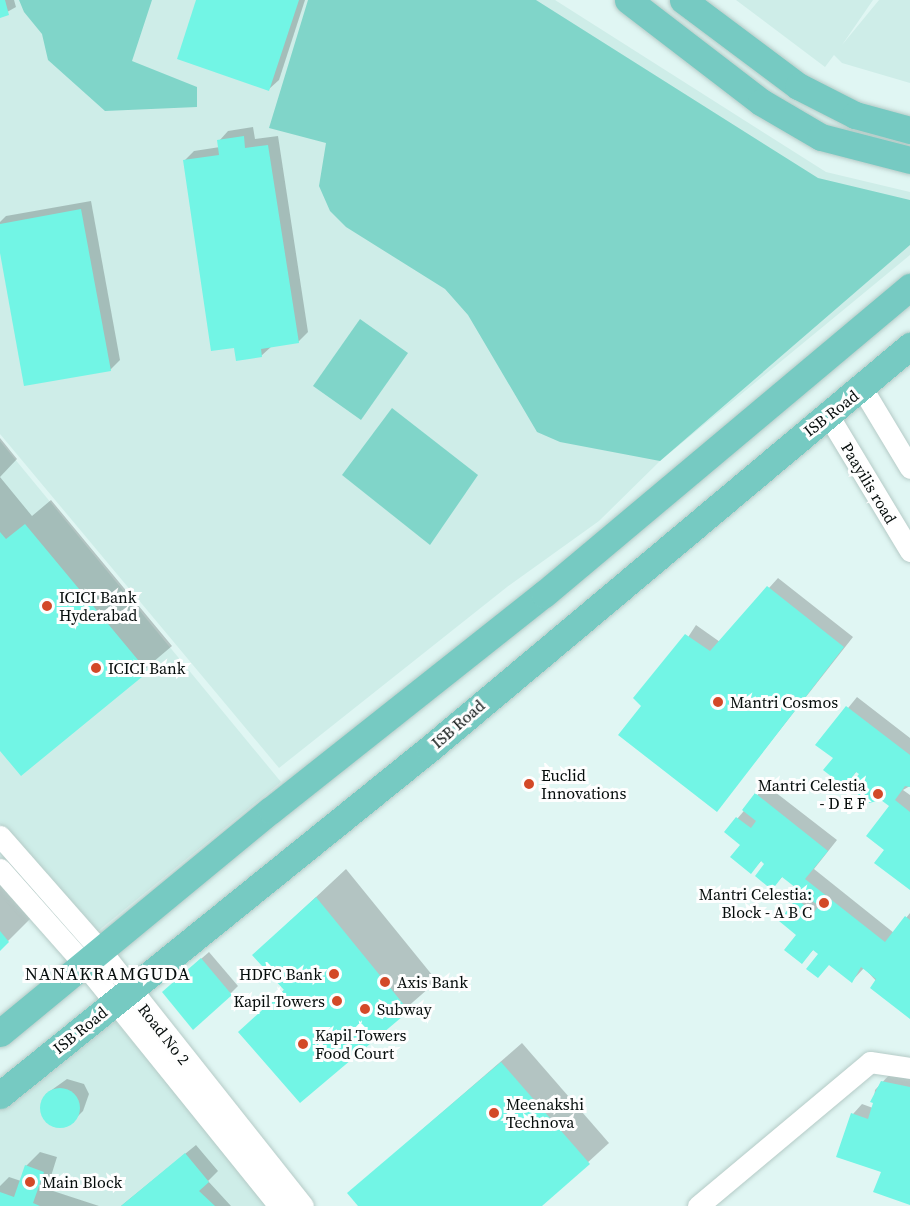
<!DOCTYPE html>
<style>
body{margin:0}
#map{position:relative;width:910px;height:1206px;overflow:hidden;background:#e0f6f3;font-family:"Source Serif 4",serif}
div>[style]{position:absolute}
[style*='--x']{left:calc(var(--x)*1px);top:calc(var(--y)*1px);width:calc(var(--w)*1px);rotate:calc(var(--a)*1deg)}
.built>*{inset:0;background:#ceede8}
.green>*{inset:0;background:#80d5c9}
.shadow>*{inset:0;background:#0003}
.building>*{inset:0;background:#72f5e5}
.round{border-radius:50%}
.roads{filter:drop-shadow(0 0 2px #b5cbc7) drop-shadow(0 0 2px #b5cbc7)}
.minor>*{height:21px;margin:-10.5px;padding:0 10.5px;transform-origin:10.5px;border-radius:10.5px;background:#fff}
.major>*{height:27px;margin:-13.5px;padding:0 13.5px;transform-origin:13.5px;border-radius:13.5px;background:#76cac2}
.dots>*{width:16px;height:16px;translate:-50% -50%;box-sizing:border-box;border:3px solid #fefefe;border-radius:50%}
span{translate:-50% -50%;white-space:nowrap;text-align:center;line-height:1.15;-webkit-text-stroke:6px #fefefe;paint-order:stroke}
.street-label{font-size:16px;color:#060d0c}
.poi-label{font-size:16px;color:#060d0c}
.left{translate:0 -50%;text-align:left}
.right{translate:-100% -50%;text-align:right}
.neighbourhood-label{font-size:18px;color:#060d0c;letter-spacing:1.5px}
</style>
<div id="map">
<div class="built">
<i style="clip-path:polygon(0 0,555px 0,826px 172px,910px 192px,910px 255px,660px 461px,599px 521px,507px 587px,279px 768px,0 434px)"></i>
<i style="clip-path:polygon(736px 0,873px 0,842px 45px,879px 0,910px 0,910px 83px,842px 63px,834px 55px,825px 67px)"></i>
<i style="clip-path:polygon(0 441px,281px 782px,92px 936px,0 824px)"></i>
<i style="clip-path:polygon(106px 1010px,270px 1206px,0 1206px,0 1095px)"></i>
</div>
<div class="green">
<i style="clip-path:polygon(19px 0,152px 0,132px 61px,197px 87px,197px 107px,105px 111px,48px 60px,42px 34px,24px 12px)"></i>
<i style="clip-path:polygon(308px 0,536px 0,818px 178px,910px 200px,910px 245px,660px 461px,560px 442px,537px 432px,468px 315px,445px 289px,346px 227px,330px 211px,319px 186px,326px 143px,269px 128px)"></i>
<i style="clip-path:polygon(360px 319px,408px 353px,361px 420px,313px 386px)"></i>
<i style="clip-path:polygon(392px 408px,478px 475px,430px 545px,342px 475px)"></i>
</div>
<div class="shadow">
<i style="clip-path:polygon(0 0,14px 0,16px 7px,0 16px)"></i>
<i style="clip-path:polygon(197px 0,305px 0,279px 80px,269px 89px)"></i>
<i style="clip-path:polygon(253px 127px,255px 139px,278px 136px,308px 332px,298px 342px,272px 346px,261px 356px,184px 161px,194px 151px,220px 147px,219px 141px,228px 131px)"></i>
<i style="clip-path:polygon(91px 201px,120px 360px,110px 370px,0 245px,0 222px,6px 216px)"></i>
<i style="clip-path:polygon(0 438px,17px 459px,0 477px)"></i>
<i style="clip-path:polygon(0 477px,32px 516px,51px 500px,172px 646px,21px 774px,0 749px)"></i>
<i style="clip-path:polygon(778px 578px,853px 637px,717px 810px,643px 706px,696px 625px,720px 642px)"></i>
<i style="clip-path:polygon(857px 697px,910px 738px,910px 786px,903px 790px,910px 795px,910px 888px,886px 850px,891px 806px,857px 771px,845px 785px,835px 758px,818px 745px)"></i>
<i style="clip-path:polygon(766px 785px,837px 840px,814px 869px,894px 933px,910px 913px,910px 1017px,864px 968px,852px 981px,814px 949px,802px 962px,799px 934px,781px 921px,804px 893px,783px 876px,772px 888px,767px 863px,762px 860px,751px 872px,743px 845px,726px 832px)"></i>
<i style="clip-path:polygon(346px 869px,437px 981px,300px 1101px,240px 1032px,285px 989px,254px 955px)"></i>
<i style="clip-path:polygon(0 877px,33px 916px,0 949px)"></i>
<i style="clip-path:polygon(209px 952px,238px 986px,231px 993px,171px 985px)"></i>
<i style="clip-path:polygon(522px 1043px,609px 1143px,540px 1206px,360px 1206px,349px 1193px)"></i>
<i style="clip-path:polygon(892px 1072px,910px 1074px,910px 1203px,882px 1171px,853px 1114px,862px 1104px,873px 1108px,875px 1090px)"></i>
<i style="clip-path:polygon(67px 1079px,84px 1084px,89px 1094px,83px 1111px,73px 1121px,54px 1125px,44px 1118px,41px 1106px,46px 1094px)"></i>
<i style="clip-path:polygon(196px 1145px,218px 1171px,208px 1181px,231px 1206px,121px 1206px)"></i>
<i style="clip-path:polygon(40px 1152px,57px 1157px,47px 1189px,99px 1206px,0 1206px,0 1186px,9px 1177px,21px 1181px,26px 1166px)"></i>
</div>
<div class="building">
<i style="clip-path:polygon(0 0,5px 0,9px 15px,0 18px)"></i>
<i style="clip-path:polygon(196px 0,299px 0,269px 91px,177px 59px)"></i>
<i style="clip-path:polygon(244px 136px,245px 148px,268px 145px,299px 343px,261px 349px,262px 357px,236px 361px,234px 348px,211px 351px,183px 160px,219px 155px,217px 140px)"></i>
<i style="clip-path:polygon(81px 209px,111px 371px,24px 386px,0 253px,0 224px)"></i>
<i style="clip-path:polygon(25px 524px,148px 672px,21px 776px,0 751px,0 532px,6px 539px)"></i>
<i style="clip-path:polygon(767px 586px,844px 647px,717px 812px,618px 735px,641px 706px,633px 698px,685px 634px,710px 651px)"></i>
<i style="clip-path:polygon(846px 706px,910px 755px,910px 787px,905px 786px,895px 800px,910px 812px,910px 890px,874px 863px,884px 850px,866px 836px,889px 806px,881px 800px,869px 803px,849px 787px,859px 774px,856px 772px,845px 787px,823px 770px,833px 758px,815px 745px)"></i>
<i style="clip-path:polygon(755px 793px,828px 851px,805px 879px,885px 942px,905px 916px,910px 920px,910px 1019px,870px 988px,876px 979px,861px 967px,852px 983px,829px 965px,818px 978px,806px 969px,818px 954px,813px 950px,802px 964px,784px 950px,796px 935px,779px 921px,796px 899px,814px 912px,819px 906px,782px 877px,772px 890px,755px 876px,764px 864px,761px 861px,751px 874px,730px 857px,740px 845px,724px 832px,736px 817px,751px 828px,756px 821px,742px 810px)"></i>
<i style="clip-path:polygon(316px 897px,409px 1011px,300px 1103px,238px 1032px,284px 990px,252px 955px)"></i>
<i style="clip-path:polygon(0 931px,9px 942px,0 951px)"></i>
<i style="clip-path:polygon(201px 958px,232px 995px,193px 1030px,162px 992px)"></i>
<i style="clip-path:polygon(501px 1062px,590px 1164px,542px 1206px,358px 1206px,347px 1193px)"></i>
<i style="clip-path:polygon(881px 1081px,910px 1087px,910px 1205px,873px 1192px,881px 1172px,836px 1157px,851px 1113px,868px 1119px,873px 1103px,870px 1102px)"></i>
<i class="round" style="left:40px;top:1088px;width:40px;height:40px"></i>
<i style="clip-path:polygon(185px 1153px,209px 1182px,199px 1191px,215px 1206px,121px 1206px)"></i>
<i style="clip-path:polygon(25px 1165px,44px 1172px,33px 1203px,40px 1206px,0 1206px,0 1192px,14px 1197px)"></i>
</div>
<div class="roads">
<div class="minor">
<i style="--x:862;--y:388;--w:93;--a:59"></i>
<i style="--x:828;--y:415;--w:159;--a:58.9"></i>
<i style="--x:0;--y:836;--w:153;--a:48.7"></i>
<i style="--x:101;--y:951;--w:325;--a:51.6"></i>
<i style="--x:0;--y:869;--w:127;--a:48.5"></i>
<i style="--x:84;--y:964;--w:311;--a:51.1"></i>
<i style="--x:698;--y:1206;--w:224;--a:-39.9"></i>
<i style="--x:870;--y:1062;--w:40;--a:8.5"></i>
</div>
<div class="major">
<i style="--x:628;--y:0;--w:168;--a:37.5"></i>
<i style="--x:761;--y:102;--w:69;--a:30.3"></i>
<i style="--x:821;--y:137;--w:92;--a:14.5"></i>
<i style="--x:683;--y:0;--w:144;--a:36.8"></i>
<i style="--x:798;--y:86;--w:64;--a:27"></i>
<i style="--x:855;--y:115;--w:57;--a:15.3"></i>
<i style="--x:0;--y:1033;--w:351;--a:-39.5"></i>
<i style="--x:271;--y:810;--w:348;--a:-38.4"></i>
<i style="--x:544;--y:594;--w:478;--a:-40"></i>
<i style="--x:0;--y:1095;--w:551;--a:-38.89"></i>
<i style="--x:429;--y:749;--w:628;--a:-39.96"></i>
</div>
</div>
<div class="dots">
<i style="left:47px;top:606px;background:#d34928"></i>
<i style="left:96px;top:668px;background:#d34928"></i>
<i style="left:718px;top:702px;background:#d34928"></i>
<i style="left:529px;top:784px;background:#d34928"></i>
<i style="left:878px;top:794px;background:#d34928"></i>
<i style="left:824px;top:903px;background:#d34928"></i>
<i style="left:334px;top:974px;background:#d34928"></i>
<i style="left:385px;top:982px;background:#d34928"></i>
<i style="left:337px;top:1001px;background:#d34928"></i>
<i style="left:365px;top:1009px;background:#d34928"></i>
<i style="left:303px;top:1044px;background:#d34928"></i>
<i style="left:494px;top:1113px;background:#d34928"></i>
<i style="left:30px;top:1182px;background:#d34928"></i>
</div>
<div class="street-label">
<span style="left:831px;top:413px;rotate:-38deg">ISB Road</span>
<span style="left:869px;top:483px;rotate:59deg">Paayilis road</span>
<span style="left:458px;top:724px;rotate:-41deg">ISB Road</span>
<span style="left:80px;top:1030px;rotate:-39deg">ISB Road</span>
<span style="left:164px;top:1034px;rotate:52deg">Road No 2</span>
</div>
<div class="poi-label">
<span class="left" style="left:59px;top:606px">ICICI Bank<br>Hyderabad</span>
<span class="left" style="left:108px;top:668px">ICICI Bank</span>
<span class="left" style="left:730px;top:702px">Mantri Cosmos</span>
<span class="left" style="left:541px;top:784px">Euclid<br>Innovations</span>
<span class="right" style="left:866px;top:794px">Mantri Celestia<br>- D E F</span>
<span class="right" style="left:812px;top:903px">Mantri Celestia:<br>Block - A B C</span>
<span class="right" style="left:322px;top:974px">HDFC Bank</span>
<span class="left" style="left:397px;top:982px">Axis Bank</span>
<span class="right" style="left:325px;top:1001px">Kapil Towers</span>
<span class="left" style="left:377px;top:1009px">Subway</span>
<span class="left" style="left:315px;top:1044px">Kapil Towers<br>Food Court</span>
<span class="left" style="left:506px;top:1113px">Meenakshi<br>Technova</span>
<span class="left" style="left:42px;top:1182px">Main Block</span>
</div>
<div class="neighbourhood-label">
<span style="left:108px;top:974px">NANAKRAMGUDA</span>
</div>
</div>
